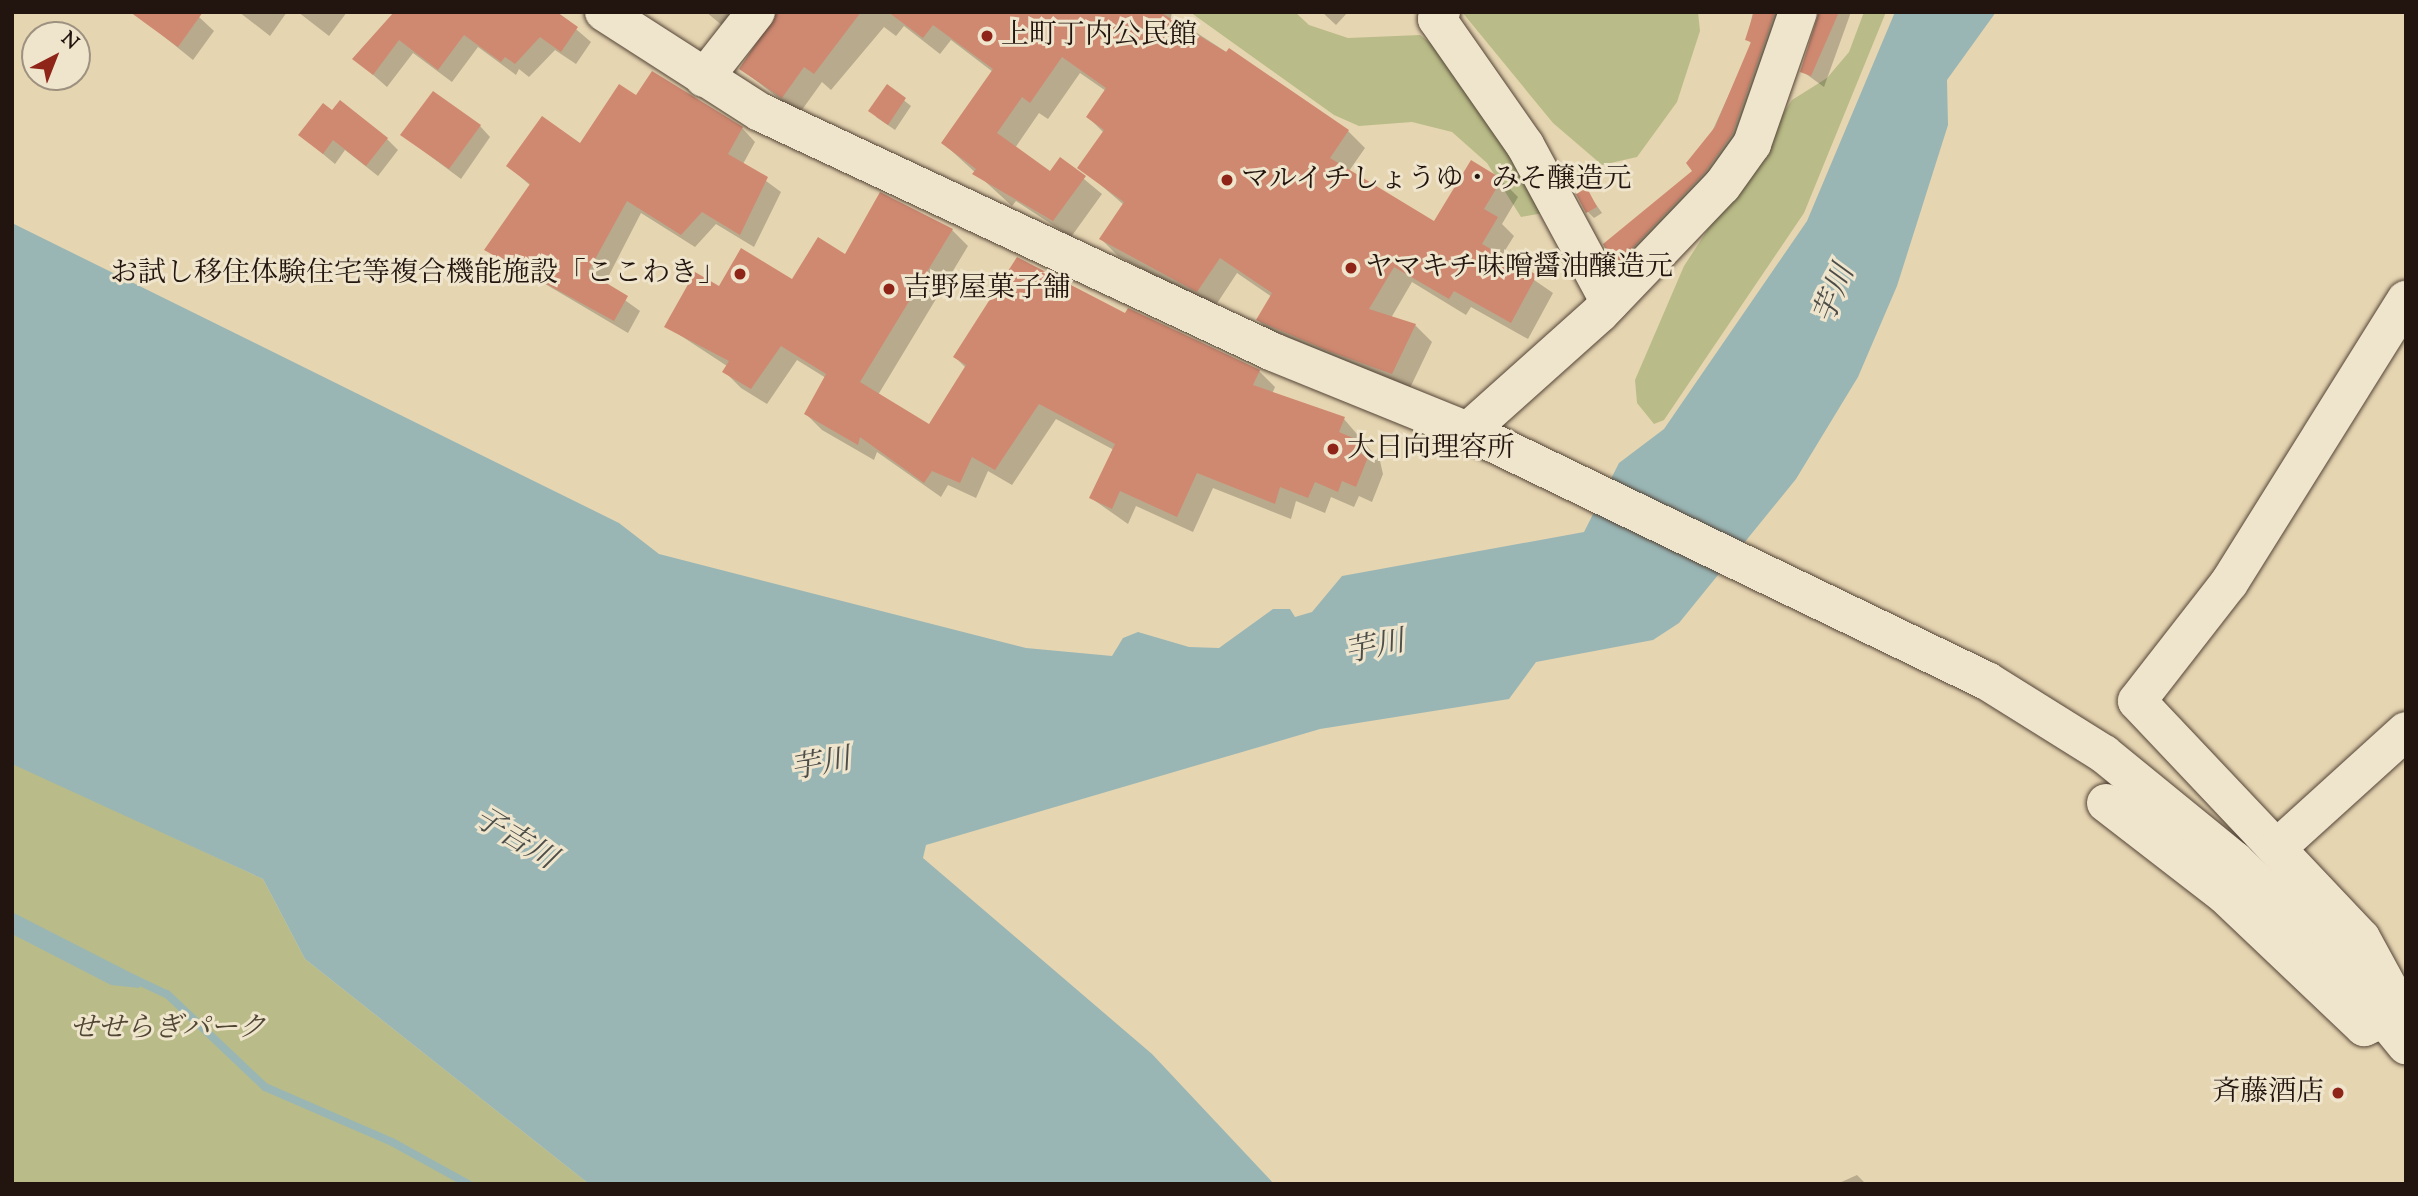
<!DOCTYPE html>
<meta charset="utf-8">
<style>
body{margin:0}
#map{position:relative;width:2418px;height:1196px;overflow:hidden;background:#e6d5b1;font-family:"Sorts Mill Goudy","Noto Serif JP",serif}
div>[style]{position:absolute}
[style*='--x']{left:calc(var(--x)*1px);top:calc(var(--y)*1px);width:calc(var(--w)*1px);rotate:calc(var(--a)*1deg)}
.green>*{inset:0;background:#b9bc88}
.water>*{inset:0;background:#99b6b5}
.shadow>*{inset:0;background:#0003}
.stream>*{height:8px;margin:-4px;padding:0 4px;transform-origin:4px;border-radius:4px;background:#99b6b5}
.building>*{inset:0;background:#d08971}
.roads{filter:drop-shadow(0 0 2px #534437) drop-shadow(0 0 2px #534437)}
.minor>*{height:38px;margin:-19px;padding:0 19px;transform-origin:19px;border-radius:19px;background:#efe4cc}
.dots>*{width:19px;height:19px;translate:-50% -50%;box-sizing:border-box;border:4px solid #efe4cc;border-radius:50%}
span{translate:-50% -50%;white-space:nowrap;text-align:center;line-height:1.15;-webkit-text-stroke:6px #efe4cc;paint-order:stroke}
.poi-label{font-size:28px;color:#22140e}
.left{translate:0 -50%;text-align:left}
.right{translate:-100% -50%;text-align:right}
.park-label{font-size:28px;color:#4f4633;font-style:italic}
.water-label{font-size:30px;color:#4c4d48;font-style:italic}
.frame{position:absolute;inset:0;border:14px solid #22140e;pointer-events:none}
.north{position:absolute;left:21px;top:21px;width:70px;height:70px;box-sizing:border-box;background:#efe4cc;border:2px solid #9d9180;border-radius:50%;rotate:42deg;font-size:19px;font-weight:700;line-height:28px;text-align:center;color:#22140e}
.north::after{content:'';display:block;margin:auto;width:24px;height:32px;background:#8f2418;clip-path:polygon(50% 0,100% 100%,50% 72%,0 100%)}
</style>
<div id="map">
<div class="green">
<i style="clip-path:polygon(1190px 12px,1295px 12px,1309px 25px,1348px 38px,1420px 35px,1455px 62px,1543px 213px,1521px 217px,1487px 163px,1452px 132px,1412px 122px,1359px 126px,1334px 115px)"></i>
<i style="clip-path:polygon(1462px 12px,1698px 12px,1700px 31px,1677px 102px,1637px 157px,1602px 165px,1553px 123px)"></i>
<i style="clip-path:polygon(1864px 12px,1886px 12px,1804px 213px,1664px 420px,1654px 424px,1637px 403px,1635px 380px,1684px 266px,1792px 100px,1827px 78px,1849px 52px)"></i>
<i style="clip-path:polygon(12px 762px,263px 879px,305px 959px,589px 1184px,12px 1184px)"></i>
</div>
<div class="water">
<i style="clip-path:polygon(1895px 12px,1996px 12px,1947px 80px,1948px 125px,1897px 286px,1858px 377px,1796px 479px,1679px 623px,1653px 640px,1536px 662px,1509px 699px,1320px 729px,926px 845px,923px 858px,1152px 1054px,1274px 1184px,589px 1184px,305px 959px,263px 879px,12px 764px,12px 223px,619px 523px,659px 554px,1026px 648px,1112px 656px,1123px 638px,1138px 632px,1189px 647px,1219px 648px,1273px 609px,1290px 609px,1295px 617px,1312px 612px,1342px 576px,1584px 532px,1619px 463px,1664px 429px,1807px 221px)"></i>
<i style="clip-path:polygon(12px 912px,143px 979px,139px 988px,111px 985px,12px 934px)"></i>
</div>
<div class="shadow">
<i style="clip-path:polygon(239px 12px,287px 12px,270px 36px)"></i>
<i style="clip-path:polygon(298px 12px,347px 12px,329px 36px)"></i>
<i style="clip-path:polygon(396px 12px,556px 12px,591px 42px,576px 64px,555px 50px,529px 77px,519px 69px,516px 75px,478px 47px,452px 82px,413px 53px,387px 87px,355px 59px)"></i>
<i style="clip-path:polygon(706px 12px,759px 12px,735px 36px)"></i>
<i style="clip-path:polygon(781px 12px,1172px 12px,1170px 22px,1190px 36px,1194px 31px,1348px 131px,1365px 148px,1349px 171px,1435px 223px,1501px 180px,1518px 197px,1502px 224px,1514px 236px,1501px 257px,1553px 293px,1528px 339px,1471px 307px,1466px 315px,1412px 282px,1391px 318px,1415px 325px,1432px 342px,1409px 390px,1275px 337px,1258px 320px,1272px 297px,1237px 273px,1214px 308px,1118px 256px,1101px 239px,1124px 205px,1080px 167px,1104px 133px,1088px 117px,1106px 91px,1080px 73px,1048px 119px,1039px 113px,1015px 148px,1051px 173px,1061px 160px,1102px 194px,1071px 237px,1016px 201px,1012px 206px,943px 143px,993px 72px,951px 40px,940px 54px,904px 26px,896px 36px,884px 27px,831px 90px,822px 82px,799px 114px,741px 69px)"></i>
<i style="clip-path:polygon(1322px 12px,1348px 12px,1336px 25px)"></i>
<i style="clip-path:polygon(1753px 12px,1795px 12px,1744px 146px,1628px 277px,1605px 244px,1694px 171px,1752px 44px,1747px 39px)"></i>
<i style="clip-path:polygon(1820px 12px,1851px 12px,1824px 87px,1802px 71px)"></i>
<i style="clip-path:polygon(199px 17px,214px 31px,193px 60px,141px 18px)"></i>
<i style="clip-path:polygon(887px 87px,911px 106px,895px 130px,876px 117px)"></i>
<i style="clip-path:polygon(636px 97px,742px 128px,755px 142px,743px 164px,781px 192px,754px 247px,716px 224px,695px 247px,641px 213px,604px 285px,640px 311px,628px 333px,486px 249px,531px 186px,508px 166px,581px 146px)"></i>
<i style="clip-path:polygon(480px 126px,490px 137px,461px 179px,402px 135px)"></i>
<i style="clip-path:polygon(300px 135px,387px 139px,398px 150px,378px 176px,345px 150px,335px 164px)"></i>
<i style="clip-path:polygon(1586px 190px,1602px 213px,1594px 218px,1588px 212px)"></i>
<i style="clip-path:polygon(880px 194px,952px 230px,968px 246px,878px 395px,930px 426px,966px 368px,955px 357px,1126px 316px,1259px 371px,1275px 387px,1272px 394px,1344px 419px,1380px 461px,1383px 474px,1372px 502px,1359px 496px,1354px 507px,1331px 497px,1325px 513px,1296px 501px,1291px 519px,1213px 488px,1193px 532px,1136px 506px,1128px 524px,1091px 498px,1114px 450px,1056px 419px,1012px 485px,988px 471px,976px 498px,948px 485px,941px 497px,877px 452px,874px 460px,822px 430px,806px 414px,826px 378px,797px 360px,767px 404px,741px 388px,724px 371px,727px 366px,666px 326px,719px 288px,793px 282px,846px 256px)"></i>
<i style="clip-path:polygon(1857px 1175px,1866px 1184px,1837px 1184px)"></i>
</div>
<div class="stream">
<i style="--x:132;--y:978;--w:38;--a:25"></i>
<i style="--x:167;--y:994;--w:135;--a:43.5"></i>
<i style="--x:265;--y:1087;--w:138;--a:23.4"></i>
<i style="--x:392;--y:1142;--w:87;--a:28.9"></i>
</div>
<div class="building">
<i style="clip-path:polygon(130px 12px,203px 12px,178px 47px)"></i>
<i style="clip-path:polygon(394px 12px,557px 12px,578px 27px,561px 52px,540px 37px,515px 64px,505px 57px,501px 62px,464px 35px,438px 70px,399px 40px,373px 75px,352px 59px)"></i>
<i style="clip-path:polygon(777px 12px,861px 12px,814px 74px,804px 67px,782px 98px,739px 69px)"></i>
<i style="clip-path:polygon(888px 12px,1160px 12px,1226px 52px,1229px 48px,1349px 130px,1330px 158px,1434px 221px,1471px 160px,1502px 179px,1484px 209px,1498px 217px,1482px 244px,1537px 275px,1511px 323px,1454px 291px,1449px 299px,1394px 267px,1369px 309px,1416px 324px,1392px 374px,1331px 352px,1256px 320px,1272px 293px,1220px 258px,1197px 292px,1099px 239px,1124px 202px,1077px 168px,1104px 130px,1086px 117px,1106px 88px,1062px 57px,1030px 103px,1022px 97px,997px 133px,1050px 171px,1060px 157px,1086px 176px,1053px 221px,972px 174px,976px 169px,941px 143px,993px 69px,933px 25px,923px 38px)"></i>
<i style="clip-path:polygon(1754px 12px,1775px 12px,1732px 134px,1705px 172px,1615px 266px,1603px 244px,1692px 171px,1686px 163px,1715px 127px,1751px 42px,1745px 40px)"></i>
<i style="clip-path:polygon(1819px 12px,1839px 12px,1811px 76px,1800px 72px)"></i>
<i style="clip-path:polygon(652px 71px,743px 127px,728px 154px,768px 177px,740px 235px,702px 212px,681px 235px,627px 201px,588px 272px,628px 296px,614px 321px,484px 250px,530px 184px,506px 166px,542px 116px,580px 143px,619px 84px,636px 95px)"></i>
<i style="clip-path:polygon(887px 84px,906px 98px,888px 125px,868px 111px)"></i>
<i style="clip-path:polygon(433px 91px,481px 125px,449px 169px,400px 135px)"></i>
<i style="clip-path:polygon(340px 100px,388px 138px,366px 166px,333px 140px,323px 154px,298px 135px,323px 103px,332px 110px)"></i>
<i style="clip-path:polygon(1587px 188px,1597px 207px,1586px 213px,1576px 194px)"></i>
<i style="clip-path:polygon(880px 192px,953px 229px,860px 382px,929px 424px,966px 365px,953px 357px,1017px 257px,1125px 313px,1128px 308px,1260px 370px,1253px 385px,1345px 417px,1339px 432px,1365px 443px,1361px 454px,1368px 457px,1356px 487px,1342px 481px,1338px 492px,1315px 482px,1308px 498px,1280px 487px,1275px 504px,1197px 473px,1177px 517px,1120px 491px,1112px 509px,1089px 498px,1115px 444px,1039px 404px,995px 470px,972px 457px,960px 483px,932px 471px,924px 483px,860px 437px,858px 445px,804px 414px,826px 374px,781px 346px,751px 389px,722px 372px,729px 361px,664px 327px,695px 272px,719px 286px,741px 248px,792px 279px,818px 237px,845px 254px)"></i>
</div>
<div class="roads">
<div class="minor">
<i style="--x:604;--y:12;--w:185;--a:32.7"></i>
<i style="--x:760;--y:112;--w:566;--a:25.07"></i>
<i style="--x:1273;--y:352;--w:210;--a:22.1"></i>
<i style="--x:1468;--y:431;--w:576;--a:25.72"></i>
<i style="--x:1987;--y:681;--w:138;--a:32"></i>
<i style="--x:2104;--y:754;--w:168;--a:39.2"></i>
<i style="--x:2234;--y:860;--w:132;--a:43.8"></i>
<i style="--x:2329;--y:951;--w:122;--a:50.7"></i>
<i style="--x:1441;--y:12;--w:8;--a:120"></i>
<i style="--x:1437;--y:19;--w:154;--a:55.1"></i>
<i style="--x:1525;--y:145;--w:179;--a:61.7"></i>
<i style="--x:704;--y:78;--w:84;--a:-51.8"></i>
<i style="--x:1468;--y:431;--w:177;--a:-41.8"></i>
<i style="--x:1600;--y:313;--w:176;--a:-46.2"></i>
<i style="--x:1722;--y:186;--w:52;--a:-54.5"></i>
<i style="--x:1752;--y:144;--w:140;--a:-70.8"></i>
<i style="--x:2106;--y:803;--w:150;--a:37.7"></i>
<i style="--x:2225;--y:895;--w:192;--a:43.5"></i>
<i style="--x:2364;--y:1027;--w:23;--a:-23"></i>
<i style="--x:2385;--y:1018;--w:21;--a:-61"></i>
<i style="--x:2395;--y:1000;--w:71;--a:-118.7"></i>
<i style="--x:2361;--y:938;--w:326;--a:-133.4"></i>
<i style="--x:2137;--y:701;--w:150;--a:-52.1"></i>
<i style="--x:2229;--y:583;--w:334;--a:-58"></i>
<i style="--x:2277;--y:848;--w:174;--a:-42.2"></i>
</div>
</div>
<div class="dots">
<i style="left:987px;top:36px;background:#8f2418"></i>
<i style="left:1227px;top:180px;background:#8f2418"></i>
<i style="left:1351px;top:268px;background:#8f2418"></i>
<i style="left:740px;top:274px;background:#8f2418"></i>
<i style="left:889px;top:289px;background:#8f2418"></i>
<i style="left:1333px;top:449px;background:#8f2418"></i>
<i style="left:2338px;top:1093px;background:#8f2418"></i>
</div>
<div class="poi-label">
<span class="left" style="left:1001px;top:36px">上町丁内公民館</span>
<span class="left" style="left:1241px;top:180px">マルイチしょうゆ・みそ醸造元</span>
<span class="left" style="left:1365px;top:268px">ヤマキチ味噌醤油醸造元</span>
<span class="right" style="left:726px;top:274px">お試し移住体験住宅等複合機能施設「ここわき」</span>
<span class="left" style="left:903px;top:289px">吉野屋菓子舗</span>
<span class="left" style="left:1347px;top:449px">大日向理容所</span>
<span class="right" style="left:2324px;top:1093px">斉藤酒店</span>
</div>
<div class="park-label">
<span style="left:168px;top:1029px">せせらぎパーク</span>
</div>
<div class="water-label">
<span style="left:1836px;top:295px;rotate:-68deg">芋川</span>
<span style="left:1375px;top:649px;rotate:-12deg">芋川</span>
<span style="left:821px;top:766px;rotate:-11deg">芋川</span>
<span style="left:514px;top:840px;rotate:31deg">子吉川</span>
</div>
<div class="frame"></div>
<div class="north">N</div>
</div>
